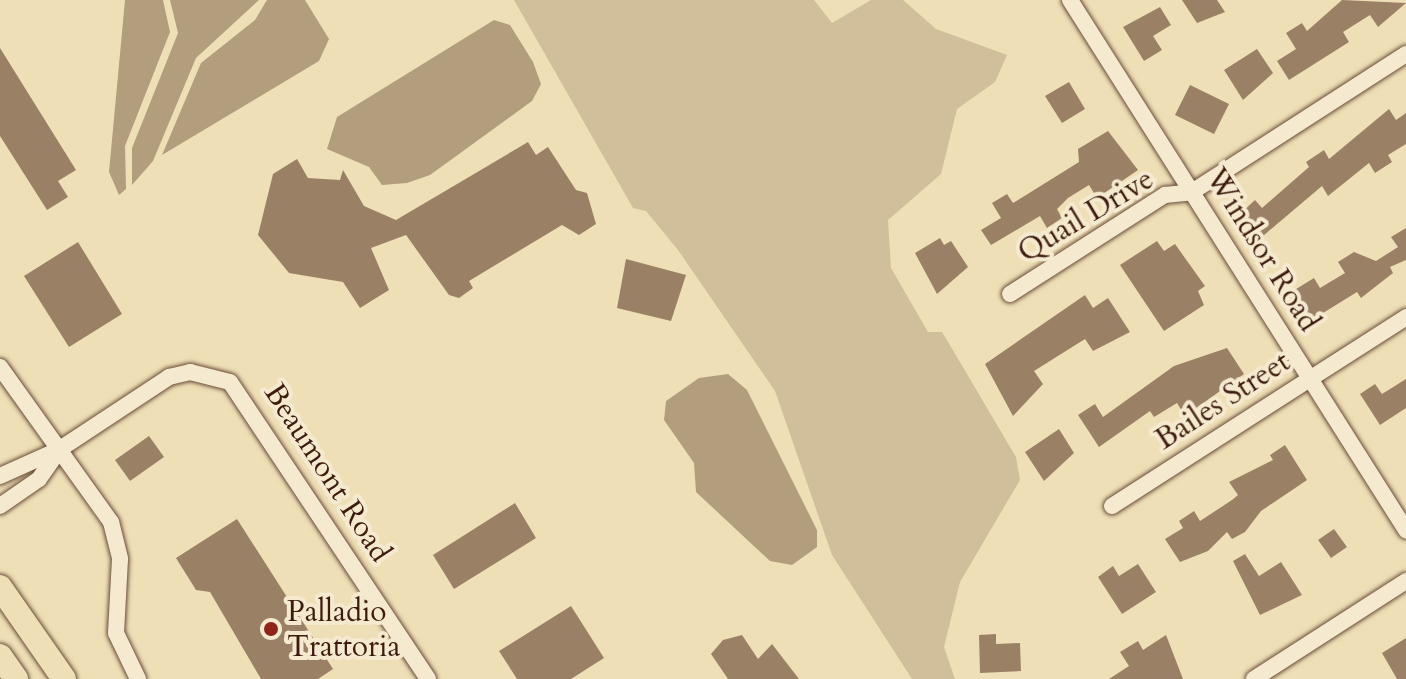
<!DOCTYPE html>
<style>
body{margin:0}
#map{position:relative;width:1406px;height:679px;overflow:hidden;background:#efdfb6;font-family:Cardo,serif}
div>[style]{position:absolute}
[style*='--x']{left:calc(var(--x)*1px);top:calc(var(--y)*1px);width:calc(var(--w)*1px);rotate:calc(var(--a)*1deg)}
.green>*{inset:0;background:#d1be9a}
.water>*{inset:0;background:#b29d7d}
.building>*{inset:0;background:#9a8166}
.roads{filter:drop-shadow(0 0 2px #6a4d39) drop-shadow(0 0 2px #6a4d39)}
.street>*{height:16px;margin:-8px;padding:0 8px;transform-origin:8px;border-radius:8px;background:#f5ead0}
.primary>*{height:24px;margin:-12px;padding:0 12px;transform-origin:12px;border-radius:12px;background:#efdfb6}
.dots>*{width:22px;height:22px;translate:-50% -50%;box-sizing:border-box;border:4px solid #f5ead0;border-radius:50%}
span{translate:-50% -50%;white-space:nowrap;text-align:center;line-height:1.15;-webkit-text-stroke:8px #f5ead0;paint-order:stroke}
.street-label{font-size:30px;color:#3d1c0f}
.poi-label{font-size:30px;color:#3d1c0f}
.left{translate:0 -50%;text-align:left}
</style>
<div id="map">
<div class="green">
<i style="clip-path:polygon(514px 0,814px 0,832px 23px,871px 0,903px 0,936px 29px,1007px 55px,995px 82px,957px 109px,941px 174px,888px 220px,891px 268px,928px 332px,942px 332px,954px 352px,1016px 457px,1020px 480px,960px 582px,944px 647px,955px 679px,912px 679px,832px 555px,775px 391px,678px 250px,646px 211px,633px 208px)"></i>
</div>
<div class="water">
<i style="clip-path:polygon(125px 0,163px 0,170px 32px,125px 146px,126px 189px,119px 195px,109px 172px)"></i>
<i style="clip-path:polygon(170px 0,259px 0,196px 58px,153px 161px,132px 185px,132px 148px,178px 33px)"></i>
<i style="clip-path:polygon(267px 0,305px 0,329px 39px,319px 61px,162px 155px,201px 63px,255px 20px)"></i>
<i style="clip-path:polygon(494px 20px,510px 25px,533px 62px,541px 84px,532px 101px,430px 175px,407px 183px,382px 185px,369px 167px,327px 149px,337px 117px)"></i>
<i style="clip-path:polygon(728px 374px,747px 390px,817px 530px,817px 547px,792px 565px,770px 561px,696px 492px,694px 463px,664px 420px,666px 401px,699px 378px)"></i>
</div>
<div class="building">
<i style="clip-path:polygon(1182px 0,1217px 0,1225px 12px,1197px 23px)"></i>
<i style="clip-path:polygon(1342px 0,1406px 3px,1378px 27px,1370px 15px,1343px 32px,1349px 42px,1289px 80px,1277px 61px,1296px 49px,1286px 33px,1302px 23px,1307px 31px)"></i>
<i style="clip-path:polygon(1160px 7px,1171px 25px,1153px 36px,1162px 50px,1144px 61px,1123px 27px)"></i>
<i style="clip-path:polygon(0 48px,76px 170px,58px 181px,68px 197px,47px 210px,0 136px)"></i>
<i style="clip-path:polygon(1257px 49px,1273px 73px,1243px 100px,1224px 70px)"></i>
<i style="clip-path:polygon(1069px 82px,1085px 109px,1062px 123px,1045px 96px)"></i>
<i style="clip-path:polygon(1190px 85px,1229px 104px,1214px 134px,1175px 115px)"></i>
<i style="clip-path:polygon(1389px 109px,1396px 120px,1406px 113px,1406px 144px,1388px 155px,1392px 162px,1375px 173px,1369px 163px,1328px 196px,1322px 186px,1263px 236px,1241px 213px,1255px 200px,1262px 208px,1309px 167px,1306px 162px,1324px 150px,1329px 159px)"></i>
<i style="clip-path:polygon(1108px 131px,1138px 170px,1097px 198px,1089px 185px,1068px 198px,1057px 209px,1062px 218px,1047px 228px,1040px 216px,991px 245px,981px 230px,1001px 218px,992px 203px,1007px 194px,1013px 203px,1079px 162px,1078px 149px)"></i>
<i style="clip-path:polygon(528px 142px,536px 155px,548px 147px,576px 190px,587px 193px,596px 224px,579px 235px,562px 225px,469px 281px,473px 288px,459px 298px,449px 295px,406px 235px,371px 248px,389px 290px,360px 308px,343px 282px,289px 273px,258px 235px,273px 174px,297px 159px,308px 178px,340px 180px,343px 170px,364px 206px,396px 220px)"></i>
<i style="clip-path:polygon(1406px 228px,1406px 260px,1390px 267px,1393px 273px,1361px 298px,1357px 292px,1323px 313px,1327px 320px,1311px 330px,1288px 294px,1314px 278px,1320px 288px,1345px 273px,1338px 262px,1354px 252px,1376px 261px,1398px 247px,1391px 237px)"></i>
<i style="clip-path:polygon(940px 238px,944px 245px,951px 241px,968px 267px,937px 294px,915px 253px)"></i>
<i style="clip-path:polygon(1157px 241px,1164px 251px,1175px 244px,1205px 286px,1198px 291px,1204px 305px,1164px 331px,1120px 265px)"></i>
<i style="clip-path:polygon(78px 242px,122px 314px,69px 347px,24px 276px)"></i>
<i style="clip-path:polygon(626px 259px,686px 275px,671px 321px,617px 308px)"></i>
<i style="clip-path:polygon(1085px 295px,1093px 308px,1108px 298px,1130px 332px,1093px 351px,1085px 339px,1034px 371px,1043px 384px,1013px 416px,985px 364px)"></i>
<i style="clip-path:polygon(1227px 348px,1244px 374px,1185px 416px,1177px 403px,1154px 417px,1150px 411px,1099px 447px,1078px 415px,1095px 404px,1103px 417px,1174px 366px)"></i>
<i style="clip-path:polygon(1406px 379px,1406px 408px,1380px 425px,1360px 394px,1375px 384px,1382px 394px)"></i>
<i style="clip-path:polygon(1059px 429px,1074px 453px,1044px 481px,1025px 452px)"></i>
<i style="clip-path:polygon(149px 436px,164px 457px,130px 481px,115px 460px)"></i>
<i style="clip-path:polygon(1285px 445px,1307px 480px,1261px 511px,1245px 532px,1232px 539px,1227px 532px,1208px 551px,1180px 562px,1165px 539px,1183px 528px,1179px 521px,1194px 511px,1200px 521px,1232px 500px,1238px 495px,1229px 482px,1273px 460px,1270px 455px)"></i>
<i style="clip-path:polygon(515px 503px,536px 538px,454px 589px,433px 555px)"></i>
<i style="clip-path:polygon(237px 519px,333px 669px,318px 679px,261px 679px,210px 592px,196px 590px,176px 558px)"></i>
<i style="clip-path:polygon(1334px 529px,1347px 547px,1331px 558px,1318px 540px)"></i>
<i style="clip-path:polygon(1245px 554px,1259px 576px,1281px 562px,1302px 595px,1260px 615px,1233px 561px)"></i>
<i style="clip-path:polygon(1138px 564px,1156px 592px,1122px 614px,1098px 577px,1113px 566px,1119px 576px)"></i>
<i style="clip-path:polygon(571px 606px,604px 658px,571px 679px,517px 679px,499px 651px)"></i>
<i style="clip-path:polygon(996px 634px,996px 644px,1020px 643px,1021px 671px,980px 673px,979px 635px)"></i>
<i style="clip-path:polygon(742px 635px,758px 659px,772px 644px,799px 679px,728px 679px,711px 654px,723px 640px)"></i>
<i style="clip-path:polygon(1166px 635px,1183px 679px,1109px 679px,1129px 666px,1120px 652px,1138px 641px,1143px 650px)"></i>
<i style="clip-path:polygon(1406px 638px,1406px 679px,1397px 679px,1382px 653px)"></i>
</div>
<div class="roads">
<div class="street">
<i style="--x:1070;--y:0;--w:628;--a:57.63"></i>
<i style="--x:1010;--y:294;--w:184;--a:-32.6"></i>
<i style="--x:1165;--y:195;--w:27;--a:-6"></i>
<i style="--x:1192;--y:192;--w:255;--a:-32.8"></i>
<i style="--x:0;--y:367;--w:191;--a:54.4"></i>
<i style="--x:111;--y:522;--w:38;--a:76"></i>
<i style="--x:120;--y:559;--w:74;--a:93.1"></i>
<i style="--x:116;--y:633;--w:51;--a:64.4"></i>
<i style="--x:0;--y:476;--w:66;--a:-24.2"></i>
<i style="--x:60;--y:449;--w:131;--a:-33.4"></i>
<i style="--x:169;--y:377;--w:22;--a:-13"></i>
<i style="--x:190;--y:372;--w:41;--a:14"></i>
<i style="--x:230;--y:382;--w:357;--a:56.3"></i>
<i style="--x:0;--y:506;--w:47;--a:-34.7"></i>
<i style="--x:39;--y:479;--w:37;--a:-55"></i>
<i style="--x:1112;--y:506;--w:350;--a:-32.7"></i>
<i style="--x:1254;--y:679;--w:181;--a:-32.8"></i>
</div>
<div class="primary">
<i style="--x:0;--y:587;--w:112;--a:55.2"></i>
<i style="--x:0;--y:656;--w:28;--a:55"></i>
</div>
</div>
<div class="dots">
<i style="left:271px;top:629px;background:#8f2418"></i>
</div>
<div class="street-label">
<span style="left:1086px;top:216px;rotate:-31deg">Quail Drive</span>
<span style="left:1262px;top:250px;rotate:58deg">Windsor Road</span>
<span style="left:1223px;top:401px;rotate:-33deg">Bailes Street</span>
<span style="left:327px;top:473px;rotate:57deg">Beaumont Road</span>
</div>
<div class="poi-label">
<span class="left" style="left:287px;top:629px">Palladio<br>Trattoria</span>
</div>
</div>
